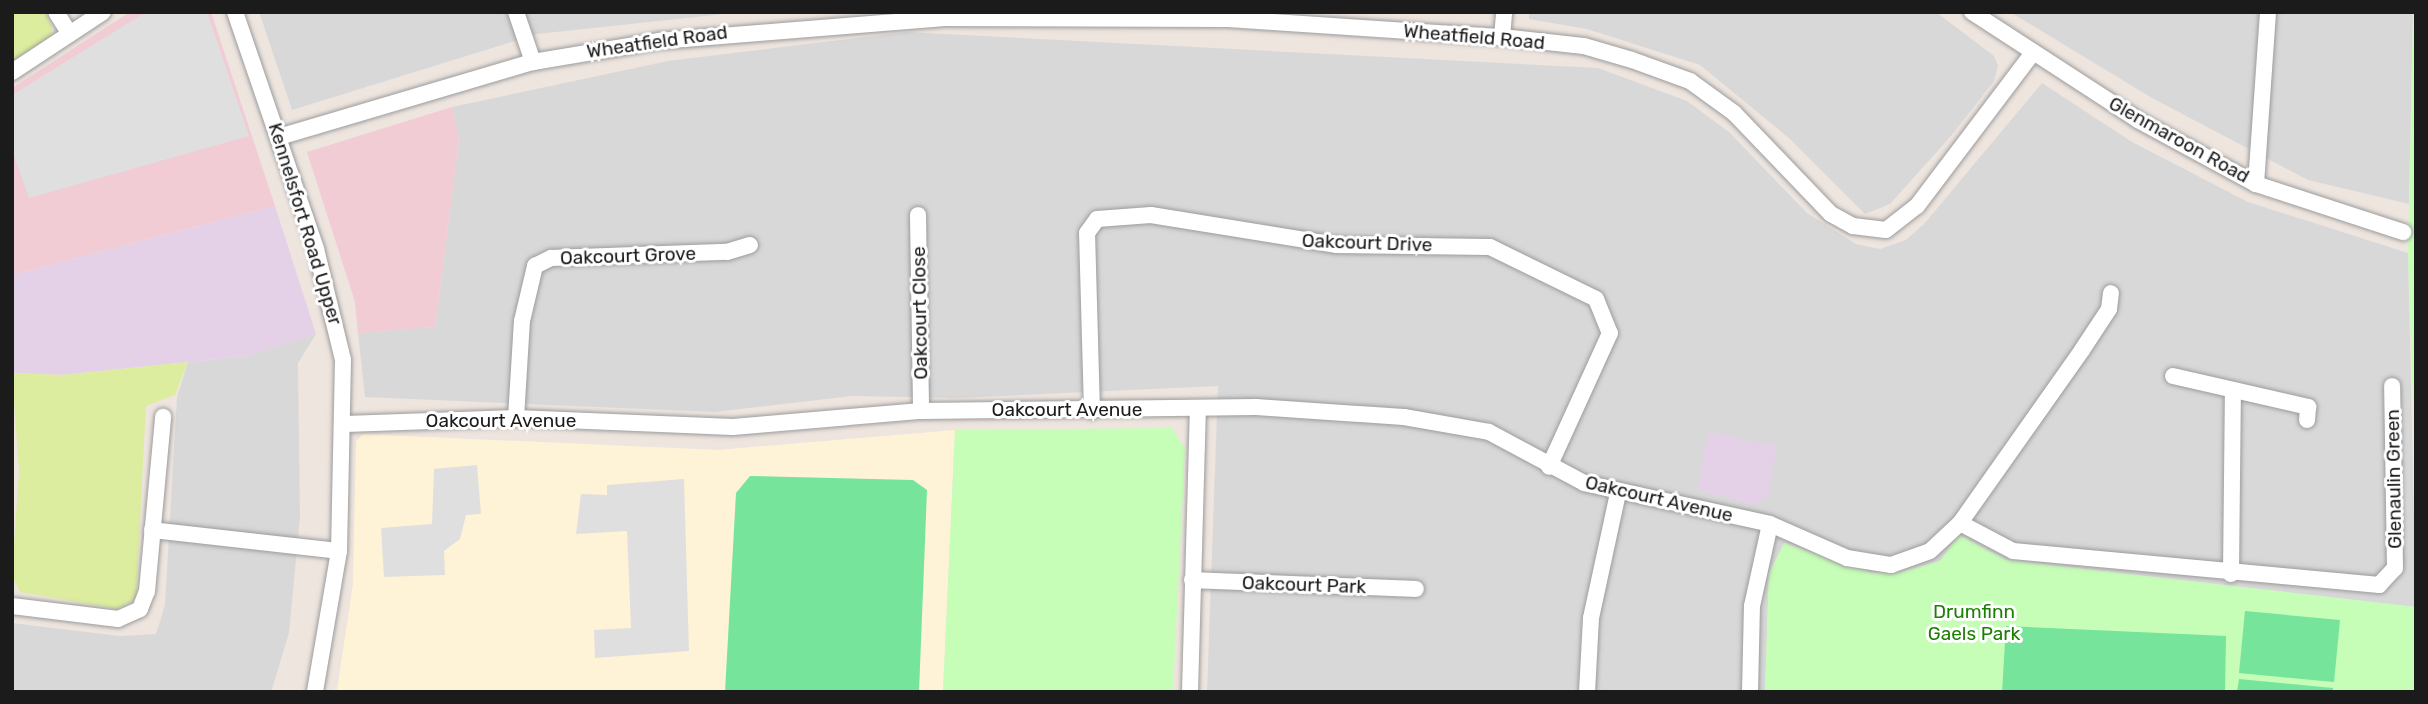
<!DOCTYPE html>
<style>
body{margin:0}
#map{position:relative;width:2428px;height:704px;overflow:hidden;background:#eee5df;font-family:Rubik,sans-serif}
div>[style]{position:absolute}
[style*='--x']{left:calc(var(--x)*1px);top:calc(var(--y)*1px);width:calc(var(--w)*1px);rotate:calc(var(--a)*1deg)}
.residential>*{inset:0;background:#d9d8d8}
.commercial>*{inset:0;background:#f1ccd5}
.industrial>*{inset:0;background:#e5d1e7}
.education>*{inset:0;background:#fff3d7}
.grass>*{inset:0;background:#dceda0}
.park>*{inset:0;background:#c6fdb7}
.pitch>*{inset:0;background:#76e49a}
.parking>*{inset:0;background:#dfdfdf}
.roads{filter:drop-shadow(0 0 2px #9c9c9c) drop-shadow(0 0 2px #9c9c9c)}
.minor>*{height:16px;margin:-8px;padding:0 8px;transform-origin:8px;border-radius:8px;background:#fff}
span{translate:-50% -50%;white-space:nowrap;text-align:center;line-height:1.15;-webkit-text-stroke:6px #fff;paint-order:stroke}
.street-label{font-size:19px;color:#1b1b1b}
.park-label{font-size:19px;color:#1d7e04}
.frame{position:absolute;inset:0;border:14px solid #1b1b1b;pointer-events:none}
</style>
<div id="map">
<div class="residential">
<i style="clip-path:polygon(259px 12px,743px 12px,537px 34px,292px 110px)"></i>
<i style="clip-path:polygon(1529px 12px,1936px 12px,1994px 56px,1998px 66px,1994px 81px,1951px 136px,1890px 204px,1865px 214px,1790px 139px,1700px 65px,1587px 29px,1529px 19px)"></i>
<i style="clip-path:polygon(2010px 12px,2413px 12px,2409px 204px,2308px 180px,2152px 98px)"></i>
<i style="clip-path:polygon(906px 32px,1598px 68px,1687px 101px,1729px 132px,1807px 213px,1856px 244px,1880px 249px,1906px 240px,1924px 224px,2042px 83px,2132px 142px,2248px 202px,2408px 253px,2416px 607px,2005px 560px,1959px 536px,1940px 561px,1901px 572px,1871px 573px,1785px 543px,1769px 573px,1765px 692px,1207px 692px,1218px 386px,958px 398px,852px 396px,715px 412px,365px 397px,358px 333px,435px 327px,459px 140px,452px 107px,668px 61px)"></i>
<i style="clip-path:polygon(316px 334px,298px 363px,300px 517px,289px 633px,271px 692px,12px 692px,12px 623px,120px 636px,156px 634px,165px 605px,177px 397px,188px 362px,247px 356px)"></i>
</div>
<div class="commercial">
<i style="clip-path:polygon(130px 12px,211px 12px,275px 206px,12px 275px,12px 88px)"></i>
<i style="clip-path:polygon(452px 107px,459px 140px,435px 327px,358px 333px,355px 302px,307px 152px)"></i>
</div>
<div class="industrial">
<i style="clip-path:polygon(275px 206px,316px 334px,247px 356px,62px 375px,12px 373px,12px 275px)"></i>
<i style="clip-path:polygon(1709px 432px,1777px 446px,1767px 497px,1755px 505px,1697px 490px)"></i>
</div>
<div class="education">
<i style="clip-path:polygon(955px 430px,943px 692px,337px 690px,353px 584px,356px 441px,363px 434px,717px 450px)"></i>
</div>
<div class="grass">
<i style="clip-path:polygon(12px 12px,45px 12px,52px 26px,50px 43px,12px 67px)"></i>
<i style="clip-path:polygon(188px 362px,175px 395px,146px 406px,136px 599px,117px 609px,20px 592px,12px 576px,19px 471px,12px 373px,62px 375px)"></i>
</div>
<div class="park">
<i style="clip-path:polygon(2413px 12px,2416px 12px,2416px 495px,2408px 253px)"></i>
<i style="clip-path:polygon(1172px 428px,1185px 449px,1173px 692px,943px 692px,955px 430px)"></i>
<i style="clip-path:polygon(1959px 535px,2006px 560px,2416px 607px,2416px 692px,1765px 692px,1769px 573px,1784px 543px,1871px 573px,1901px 572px,1940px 561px)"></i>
</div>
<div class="pitch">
<i style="clip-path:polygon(750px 476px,913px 480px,927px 490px,919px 692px,725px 692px,736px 493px)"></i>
<i style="clip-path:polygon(2245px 611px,2340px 620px,2334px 682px,2239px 673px)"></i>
<i style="clip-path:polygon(2006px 626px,2226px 636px,2225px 692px,2002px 692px)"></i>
<i style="clip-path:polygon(2239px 679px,2333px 688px,2333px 692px,2237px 692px)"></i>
</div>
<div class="parking">
<i style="clip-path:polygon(146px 12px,207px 12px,249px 136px,29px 198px,12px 150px,12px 95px)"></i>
<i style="clip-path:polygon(477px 465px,481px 514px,466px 515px,460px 539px,444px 551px,445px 575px,384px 577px,381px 528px,432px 524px,434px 469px)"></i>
<i style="clip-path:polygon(684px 479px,689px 651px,595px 658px,594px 630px,631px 628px,627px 531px,576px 534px,581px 494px,607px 495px,607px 485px)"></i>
</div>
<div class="roads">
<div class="minor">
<i style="--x:56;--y:12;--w:26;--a:58"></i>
<i style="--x:235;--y:12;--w:250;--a:71.1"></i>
<i style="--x:316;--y:249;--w:114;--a:76.3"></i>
<i style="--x:343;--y:360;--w:191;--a:91.2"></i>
<i style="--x:339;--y:551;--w:143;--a:99.7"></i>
<i style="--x:516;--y:12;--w:53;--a:71.2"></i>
<i style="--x:1972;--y:12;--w:198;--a:33"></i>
<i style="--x:2138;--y:120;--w:134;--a:28.5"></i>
<i style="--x:2256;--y:184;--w:155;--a:18.1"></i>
<i style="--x:1502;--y:37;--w:25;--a:-85"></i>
<i style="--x:12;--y:72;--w:109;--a:-33.4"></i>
<i style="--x:279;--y:137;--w:265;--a:-16.5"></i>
<i style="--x:533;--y:62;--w:128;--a:-9.5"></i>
<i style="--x:659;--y:41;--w:284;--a:-4.6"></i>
<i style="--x:942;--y:18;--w:286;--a:0.2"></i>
<i style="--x:1228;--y:19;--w:275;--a:3.8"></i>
<i style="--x:1502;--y:37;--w:82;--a:6.3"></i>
<i style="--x:1584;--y:46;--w:50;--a:16.3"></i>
<i style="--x:1632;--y:60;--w:62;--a:19.9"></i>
<i style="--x:1690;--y:81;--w:54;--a:36"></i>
<i style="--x:1734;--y:113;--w:140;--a:46.2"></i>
<i style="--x:1831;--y:214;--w:25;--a:29"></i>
<i style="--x:1853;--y:226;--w:33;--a:7"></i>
<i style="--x:1886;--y:230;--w:39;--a:-38"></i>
<i style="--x:1917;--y:206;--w:191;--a:-52.9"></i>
<i style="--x:2256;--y:184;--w:172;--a:-86"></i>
<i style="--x:918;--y:215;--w:196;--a:89.1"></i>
<i style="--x:2173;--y:376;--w:139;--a:12.9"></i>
<i style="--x:2308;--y:407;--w:13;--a:94"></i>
<i style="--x:1092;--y:411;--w:178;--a:-91.6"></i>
<i style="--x:1087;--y:233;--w:17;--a:-54"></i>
<i style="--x:1097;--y:219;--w:54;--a:-4.2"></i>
<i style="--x:1151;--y:215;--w:187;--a:9.2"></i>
<i style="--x:1336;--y:245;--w:154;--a:0.7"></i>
<i style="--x:1490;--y:247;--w:118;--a:26.1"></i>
<i style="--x:1596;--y:299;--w:37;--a:68"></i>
<i style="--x:1610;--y:333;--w:147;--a:114.5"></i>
<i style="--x:516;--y:418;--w:97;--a:-86.5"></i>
<i style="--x:522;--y:321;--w:57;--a:-76.7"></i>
<i style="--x:535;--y:266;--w:18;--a:-27"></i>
<i style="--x:551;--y:258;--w:176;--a:-2"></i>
<i style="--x:727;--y:252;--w:24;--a:-17"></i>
<i style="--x:345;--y:424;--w:171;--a:-2"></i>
<i style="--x:516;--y:418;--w:217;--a:2.4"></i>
<i style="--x:733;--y:427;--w:189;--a:-4.9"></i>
<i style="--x:921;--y:411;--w:335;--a:-0.7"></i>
<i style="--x:1256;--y:407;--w:148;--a:3.9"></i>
<i style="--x:1404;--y:417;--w:86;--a:10"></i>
<i style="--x:1489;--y:432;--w:108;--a:28.2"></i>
<i style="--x:1584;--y:483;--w:190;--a:12.4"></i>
<i style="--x:1770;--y:524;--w:84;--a:23.8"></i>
<i style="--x:1847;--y:558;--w:45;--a:9"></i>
<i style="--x:1891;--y:565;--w:41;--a:-19.7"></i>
<i style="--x:1930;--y:551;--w:41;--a:-43"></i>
<i style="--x:1960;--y:523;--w:212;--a:-54.8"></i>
<i style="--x:2082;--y:350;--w:49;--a:-56.6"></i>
<i style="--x:2109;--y:309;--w:16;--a:-83"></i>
<i style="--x:1960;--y:523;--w:60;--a:27.8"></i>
<i style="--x:2013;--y:551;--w:368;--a:5.3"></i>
<i style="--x:2379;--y:585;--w:23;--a:-47"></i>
<i style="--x:2395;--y:568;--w:182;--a:-90.9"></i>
<i style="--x:152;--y:530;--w:188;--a:6.4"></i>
<i style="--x:2231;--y:574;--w:183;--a:-89.4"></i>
<i style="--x:1192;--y:580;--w:224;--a:2.3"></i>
<i style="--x:12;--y:606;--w:107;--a:7"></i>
<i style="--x:118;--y:619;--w:24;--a:-24"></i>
<i style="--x:140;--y:609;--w:19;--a:-69"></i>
<i style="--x:147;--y:591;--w:175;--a:-84.7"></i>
<i style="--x:1190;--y:692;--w:284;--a:-88.4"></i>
<i style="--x:1587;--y:692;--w:74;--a:-86.9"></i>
<i style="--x:1591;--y:618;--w:128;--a:-77.8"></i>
<i style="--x:1750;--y:692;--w:86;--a:-88.7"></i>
<i style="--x:1752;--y:606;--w:84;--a:-77.6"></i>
</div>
</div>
<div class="street-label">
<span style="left:1474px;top:37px;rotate:5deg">Wheatfield Road</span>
<span style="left:657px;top:42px;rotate:-8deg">Wheatfield Road</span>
<span style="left:2179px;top:140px;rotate:29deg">Glenmaroon Road</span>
<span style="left:305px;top:224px;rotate:73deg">Kennelsfort Road Upper</span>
<span style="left:1367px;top:243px;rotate:2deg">Oakcourt Drive</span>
<span style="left:628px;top:256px;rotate:-2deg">Oakcourt Grove</span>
<span style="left:920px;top:313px;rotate:-91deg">Oakcourt Close</span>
<span style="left:1067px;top:410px">Oakcourt Avenue</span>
<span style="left:501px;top:421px">Oakcourt Avenue</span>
<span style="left:2394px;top:479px;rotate:-91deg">Glenaulin Green</span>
<span style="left:1659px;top:499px;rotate:13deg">Oakcourt Avenue</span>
<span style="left:1304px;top:585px;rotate:2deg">Oakcourt Park</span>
</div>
<div class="park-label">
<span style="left:1974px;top:623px">Drumfinn<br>Gaels Park</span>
</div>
<div class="frame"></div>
</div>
